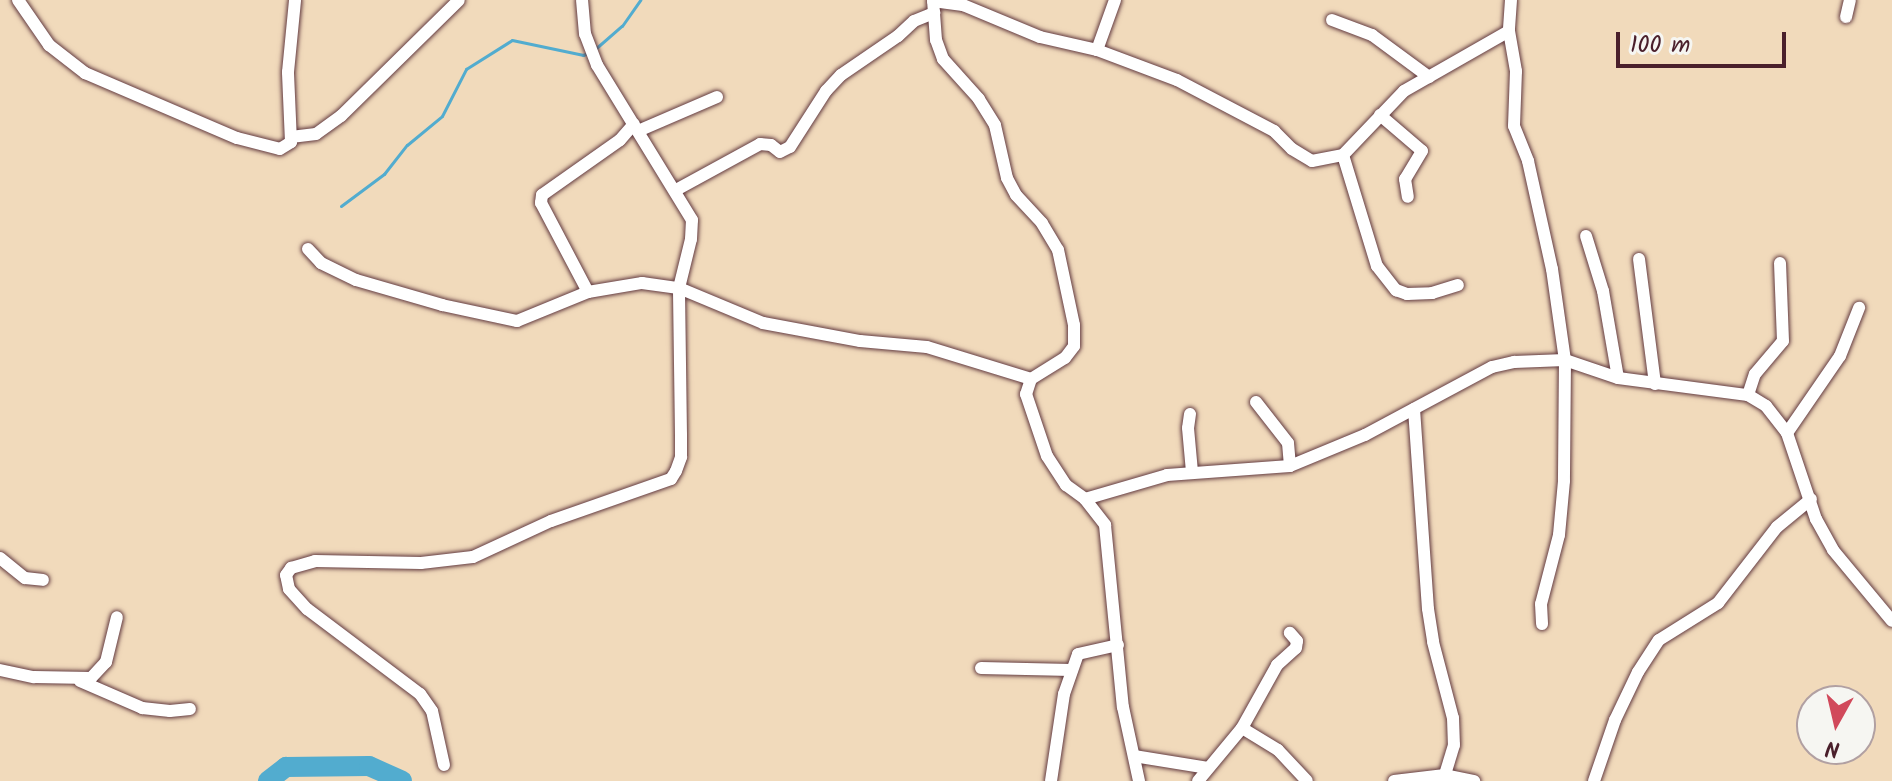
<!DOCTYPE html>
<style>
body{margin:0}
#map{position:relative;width:1892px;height:781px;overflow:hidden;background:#f1dabb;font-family:Kalam,sans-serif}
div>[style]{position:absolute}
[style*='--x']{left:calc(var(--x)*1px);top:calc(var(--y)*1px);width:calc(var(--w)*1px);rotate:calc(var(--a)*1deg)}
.stream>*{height:3px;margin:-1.5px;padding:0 1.5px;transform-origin:1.5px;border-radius:1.5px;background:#52accf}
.river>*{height:20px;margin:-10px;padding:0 10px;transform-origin:10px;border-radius:10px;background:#52accf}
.roads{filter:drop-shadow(0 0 2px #633b41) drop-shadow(0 0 2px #633b41)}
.minor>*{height:12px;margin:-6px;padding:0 6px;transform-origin:6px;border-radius:6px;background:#fff}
span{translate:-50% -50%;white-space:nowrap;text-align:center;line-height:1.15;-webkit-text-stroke:6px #f6f6f2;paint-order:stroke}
.north{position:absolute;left:1796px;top:685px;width:80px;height:80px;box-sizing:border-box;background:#f6f6f2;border:2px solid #b1a0a2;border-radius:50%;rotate:188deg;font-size:22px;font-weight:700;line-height:32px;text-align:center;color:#4a1f2b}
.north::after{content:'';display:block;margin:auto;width:28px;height:36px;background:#d1495b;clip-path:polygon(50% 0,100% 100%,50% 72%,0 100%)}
.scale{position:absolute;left:1616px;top:32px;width:170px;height:36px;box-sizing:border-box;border:4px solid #4a1f2b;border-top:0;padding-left:10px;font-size:24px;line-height:28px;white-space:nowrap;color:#4a1f2b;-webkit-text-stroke:6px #f6f6f2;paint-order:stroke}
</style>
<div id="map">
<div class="stream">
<i style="--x:594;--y:50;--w:37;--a:-41"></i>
<i style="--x:622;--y:26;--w:32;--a:-55"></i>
<i style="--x:341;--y:206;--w:54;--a:-36.7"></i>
<i style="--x:384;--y:174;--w:37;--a:-52"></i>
<i style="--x:407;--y:145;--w:45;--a:-39.6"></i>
<i style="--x:442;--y:116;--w:53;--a:-62.9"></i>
<i style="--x:466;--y:69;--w:54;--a:-32.2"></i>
<i style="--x:512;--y:40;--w:73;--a:11.9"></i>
<i style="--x:583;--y:55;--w:5;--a:-22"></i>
</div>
<div class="river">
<i style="--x:268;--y:781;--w:23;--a:-38"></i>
<i style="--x:286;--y:767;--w:83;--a:-0.7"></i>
<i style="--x:369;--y:766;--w:36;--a:24"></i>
</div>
<div class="roads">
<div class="minor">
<i style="--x:18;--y:0;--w:55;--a:55.4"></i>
<i style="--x:49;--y:45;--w:46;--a:37.9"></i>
<i style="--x:85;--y:73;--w:165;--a:23.2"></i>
<i style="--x:237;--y:138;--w:44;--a:14.3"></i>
<i style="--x:280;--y:149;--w:13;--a:-32"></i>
<i style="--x:291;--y:142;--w:70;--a:-92.5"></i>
<i style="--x:288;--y:72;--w:72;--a:-84.4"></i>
<i style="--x:1511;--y:0;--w:31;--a:94"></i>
<i style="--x:1509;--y:31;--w:41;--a:80.1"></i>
<i style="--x:1516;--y:71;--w:55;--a:92.1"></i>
<i style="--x:1514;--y:126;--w:38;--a:68"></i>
<i style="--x:1528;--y:161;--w:111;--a:77.5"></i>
<i style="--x:1552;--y:269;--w:92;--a:81.9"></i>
<i style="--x:1565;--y:360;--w:121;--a:90.5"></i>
<i style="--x:1564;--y:481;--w:54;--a:95.3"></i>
<i style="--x:1559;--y:535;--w:71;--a:104.6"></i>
<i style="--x:1541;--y:604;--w:20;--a:87"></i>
<i style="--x:933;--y:1;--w:30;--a:8"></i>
<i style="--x:963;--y:5;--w:83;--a:22.6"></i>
<i style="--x:1040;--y:37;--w:58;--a:12.8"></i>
<i style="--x:1097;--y:50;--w:85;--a:20.6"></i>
<i style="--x:1177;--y:80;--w:110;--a:27.7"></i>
<i style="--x:1274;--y:131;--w:25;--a:45"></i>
<i style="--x:1292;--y:149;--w:23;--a:31"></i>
<i style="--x:1312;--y:161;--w:32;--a:-11"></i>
<i style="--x:1343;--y:155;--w:88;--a:-46.4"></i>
<i style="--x:1404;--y:91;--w:121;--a:-29.7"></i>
<i style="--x:1846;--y:17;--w:17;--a:-77"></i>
<i style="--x:1332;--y:20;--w:43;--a:20.6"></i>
<i style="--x:1372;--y:35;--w:71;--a:36.4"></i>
<i style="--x:1097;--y:50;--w:53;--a:-70.2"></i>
<i style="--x:1380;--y:115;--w:55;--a:40.6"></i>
<i style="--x:1422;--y:151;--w:33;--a:121"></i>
<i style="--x:1405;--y:179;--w:18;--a:81"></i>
<i style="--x:638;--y:131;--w:86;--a:-23.3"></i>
<i style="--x:291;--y:137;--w:25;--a:-7"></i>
<i style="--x:316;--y:134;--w:31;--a:-36"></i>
<i style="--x:341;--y:116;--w:165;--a:-44.5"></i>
<i style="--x:1343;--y:155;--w:116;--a:73"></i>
<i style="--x:1377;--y:266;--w:31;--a:52"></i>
<i style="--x:1396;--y:290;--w:12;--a:20"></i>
<i style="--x:1407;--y:294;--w:25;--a:-2"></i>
<i style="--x:1432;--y:293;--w:27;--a:-17"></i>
<i style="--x:676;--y:190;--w:96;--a:-28.7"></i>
<i style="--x:760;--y:144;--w:11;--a:5"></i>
<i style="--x:771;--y:145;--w:11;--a:38"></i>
<i style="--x:780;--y:152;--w:11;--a:-27"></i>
<i style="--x:790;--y:147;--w:67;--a:-57.3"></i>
<i style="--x:826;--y:91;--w:22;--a:-47"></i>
<i style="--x:841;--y:75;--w:69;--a:-34.4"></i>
<i style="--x:898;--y:36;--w:22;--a:-43"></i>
<i style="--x:914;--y:21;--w:22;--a:-22"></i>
<i style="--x:1586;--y:236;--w:58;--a:72.8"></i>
<i style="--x:1603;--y:291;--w:88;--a:80.2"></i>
<i style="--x:308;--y:249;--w:19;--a:47"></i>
<i style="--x:321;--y:263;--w:39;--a:26"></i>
<i style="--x:356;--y:280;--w:90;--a:16.2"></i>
<i style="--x:442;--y:305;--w:77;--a:12"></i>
<i style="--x:517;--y:321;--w:77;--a:-22.2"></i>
<i style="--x:588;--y:292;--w:55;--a:-9.5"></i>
<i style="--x:642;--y:283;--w:37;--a:8"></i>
<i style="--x:679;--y:288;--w:91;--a:22.6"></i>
<i style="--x:763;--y:323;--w:99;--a:10.5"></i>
<i style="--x:860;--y:341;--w:67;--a:5.1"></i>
<i style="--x:927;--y:347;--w:109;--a:17.1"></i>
<i style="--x:1031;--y:379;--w:40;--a:-32"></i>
<i style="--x:1065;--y:358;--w:15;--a:-53"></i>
<i style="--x:1074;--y:346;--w:21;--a:-90"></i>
<i style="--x:1074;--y:325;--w:77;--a:-102"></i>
<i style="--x:1058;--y:250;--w:31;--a:-121"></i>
<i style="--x:1042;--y:223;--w:38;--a:-133"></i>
<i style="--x:1016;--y:195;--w:19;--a:-118"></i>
<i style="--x:1007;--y:178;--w:54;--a:-102.8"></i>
<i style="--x:995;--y:125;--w:31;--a:-122"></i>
<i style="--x:979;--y:99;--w:54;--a:-132"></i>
<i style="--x:943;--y:59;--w:20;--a:-110"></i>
<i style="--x:936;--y:40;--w:40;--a:-94.3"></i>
<i style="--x:1639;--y:259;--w:126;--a:82.7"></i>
<i style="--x:588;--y:292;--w:101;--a:-117.8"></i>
<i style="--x:541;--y:203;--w:8;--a:-83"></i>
<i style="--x:542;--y:195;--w:95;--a:-35.2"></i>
<i style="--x:620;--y:140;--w:21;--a:-49"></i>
<i style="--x:1031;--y:379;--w:16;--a:108"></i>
<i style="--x:1026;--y:394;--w:65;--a:71.3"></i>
<i style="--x:1047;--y:456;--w:35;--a:57"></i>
<i style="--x:1066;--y:485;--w:24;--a:36"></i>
<i style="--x:1085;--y:499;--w:33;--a:52"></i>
<i style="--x:1105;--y:525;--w:183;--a:84.4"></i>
<i style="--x:1123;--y:707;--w:76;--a:77.8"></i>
<i style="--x:1748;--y:395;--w:22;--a:-72"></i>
<i style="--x:1755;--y:374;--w:43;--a:-49.7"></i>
<i style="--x:1783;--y:341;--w:78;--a:-92.2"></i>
<i style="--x:1256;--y:402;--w:52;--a:52"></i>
<i style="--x:1288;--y:443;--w:23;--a:85"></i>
<i style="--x:1414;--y:409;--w:200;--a:86"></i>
<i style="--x:1428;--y:609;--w:33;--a:81"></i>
<i style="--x:1433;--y:642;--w:79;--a:75.3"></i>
<i style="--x:1453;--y:718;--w:27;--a:88"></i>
<i style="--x:1454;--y:745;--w:31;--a:107"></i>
<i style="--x:1190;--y:414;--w:14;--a:98"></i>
<i style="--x:1188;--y:428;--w:44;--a:84.8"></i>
<i style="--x:1787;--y:433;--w:93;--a:-55.5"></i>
<i style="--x:1840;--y:356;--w:52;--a:-68.4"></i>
<i style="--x:1085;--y:499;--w:85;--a:-16.3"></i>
<i style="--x:1167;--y:475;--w:123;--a:-4.2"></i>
<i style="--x:1290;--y:466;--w:81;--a:-22.5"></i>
<i style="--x:1365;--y:435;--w:144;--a:-28.2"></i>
<i style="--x:1492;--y:367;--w:23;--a:-13"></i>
<i style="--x:1514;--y:362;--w:51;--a:-2.2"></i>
<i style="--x:1565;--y:360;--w:56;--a:18.8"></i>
<i style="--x:1618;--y:378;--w:131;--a:7.5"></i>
<i style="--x:1748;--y:395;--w:21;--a:31"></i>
<i style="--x:1766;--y:406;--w:34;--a:52"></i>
<i style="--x:1787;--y:433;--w:91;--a:71.4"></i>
<i style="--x:1816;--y:519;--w:35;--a:61"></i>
<i style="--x:1833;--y:550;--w:92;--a:50.3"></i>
<i style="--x:0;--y:558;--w:32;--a:39"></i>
<i style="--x:25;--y:578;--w:18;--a:6"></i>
<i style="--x:981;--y:668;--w:90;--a:1.3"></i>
<i style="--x:0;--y:670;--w:35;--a:12"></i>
<i style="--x:34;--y:677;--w:57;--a:1"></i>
<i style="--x:91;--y:678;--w:22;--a:-47"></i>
<i style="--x:106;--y:662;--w:46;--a:-76.3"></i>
<i style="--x:80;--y:681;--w:68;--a:23.5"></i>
<i style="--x:142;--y:708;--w:28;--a:6"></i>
<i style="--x:170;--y:711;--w:20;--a:-6"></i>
<i style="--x:1242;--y:728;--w:42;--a:31.4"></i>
<i style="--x:1278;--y:750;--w:42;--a:46.9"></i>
<i style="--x:1134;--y:756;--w:75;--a:9.2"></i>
<i style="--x:444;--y:765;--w:55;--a:-102.5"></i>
<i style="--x:432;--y:711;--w:21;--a:-125"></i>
<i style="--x:420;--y:694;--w:141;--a:-143"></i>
<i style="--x:307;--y:609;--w:27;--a:-132"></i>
<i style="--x:289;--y:589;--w:14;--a:-102"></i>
<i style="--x:286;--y:575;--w:9;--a:-54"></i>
<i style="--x:291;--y:568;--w:25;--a:-16"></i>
<i style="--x:315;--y:561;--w:106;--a:1.1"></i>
<i style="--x:421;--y:563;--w:52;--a:-6.6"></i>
<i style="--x:473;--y:557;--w:86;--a:-24.8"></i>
<i style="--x:551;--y:521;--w:127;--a:-19.3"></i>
<i style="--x:671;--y:479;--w:9;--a:-58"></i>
<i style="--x:676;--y:471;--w:15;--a:-70"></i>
<i style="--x:681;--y:457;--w:22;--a:-90"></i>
<i style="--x:681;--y:435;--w:147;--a:-90.8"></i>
<i style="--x:679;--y:288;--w:50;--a:-76.2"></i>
<i style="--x:691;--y:239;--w:19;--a:-87"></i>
<i style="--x:692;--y:220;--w:182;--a:-121.5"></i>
<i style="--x:597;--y:65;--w:33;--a:-111"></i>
<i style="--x:585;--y:34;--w:34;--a:-95"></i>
<i style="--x:1051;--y:781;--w:88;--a:-81.5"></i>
<i style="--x:1064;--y:694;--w:42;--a:-70.7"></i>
<i style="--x:1078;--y:654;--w:41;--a:-12.7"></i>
<i style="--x:1198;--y:781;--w:69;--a:-50.3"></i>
<i style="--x:1242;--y:728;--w:72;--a:-60.9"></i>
<i style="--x:1277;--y:665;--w:25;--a:-42"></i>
<i style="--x:1296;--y:648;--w:7;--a:-82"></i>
<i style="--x:1297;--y:641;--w:11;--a:-131"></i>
<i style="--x:1394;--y:781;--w:51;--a:-6.7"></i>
<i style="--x:1445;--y:775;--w:30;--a:12"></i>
<i style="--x:1594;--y:781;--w:65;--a:-71"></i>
<i style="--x:1615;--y:720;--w:53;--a:-64.4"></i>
<i style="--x:1638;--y:672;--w:38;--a:-57"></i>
<i style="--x:1659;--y:640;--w:70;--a:-32.1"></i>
<i style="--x:1718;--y:603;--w:96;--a:-52.2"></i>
<i style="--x:1777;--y:527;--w:44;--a:-39.5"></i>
</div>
</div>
<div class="north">N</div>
<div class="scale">100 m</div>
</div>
